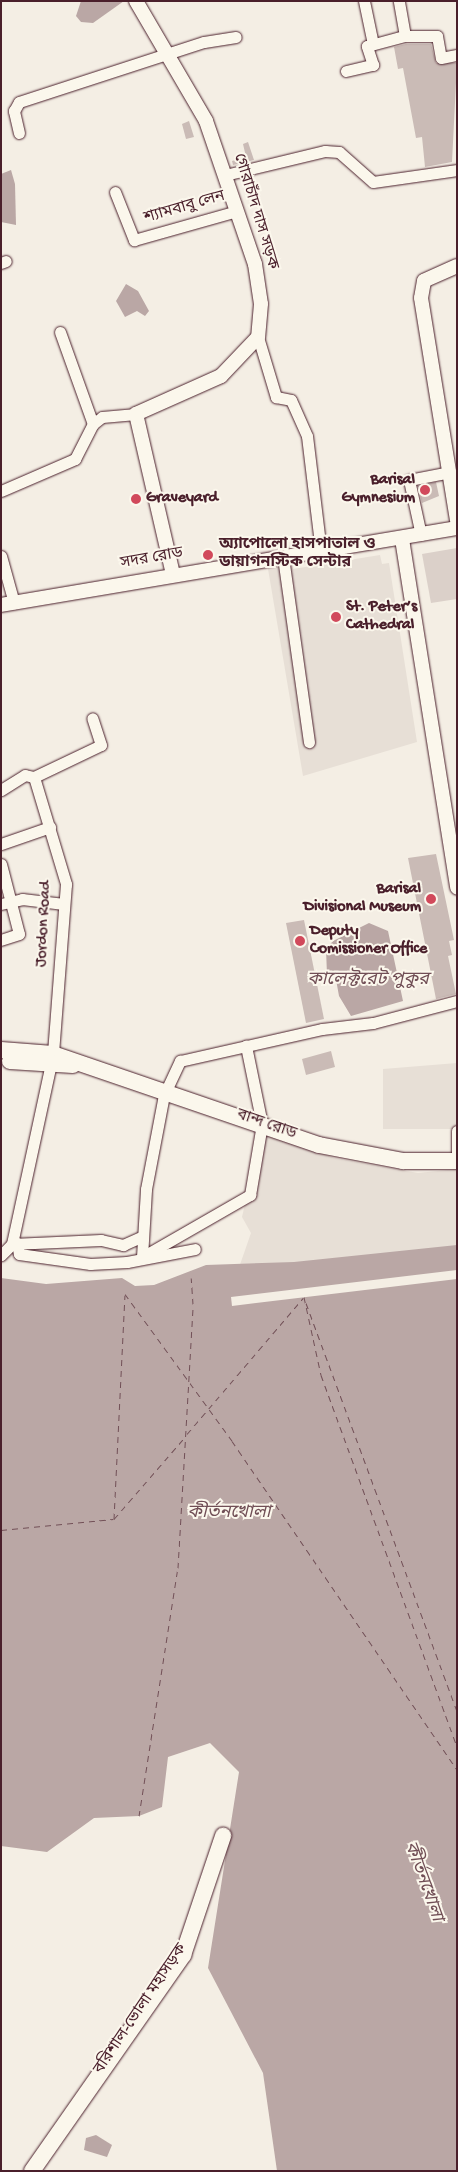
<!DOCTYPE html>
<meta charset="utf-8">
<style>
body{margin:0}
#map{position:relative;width:458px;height:2172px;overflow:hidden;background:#f4eee4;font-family:"Gochi Hand","Noto Sans Bengali",sans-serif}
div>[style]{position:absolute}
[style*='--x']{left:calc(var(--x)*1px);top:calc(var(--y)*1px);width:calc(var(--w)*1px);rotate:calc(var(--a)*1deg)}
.built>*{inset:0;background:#e7dfd6}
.green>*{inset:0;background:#dbd0c9}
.water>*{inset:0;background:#baa7a5}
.pier>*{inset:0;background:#f4eee4}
.ferry>*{height:1px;margin-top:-0.5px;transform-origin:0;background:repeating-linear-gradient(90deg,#714f56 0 6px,transparent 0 11px)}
.building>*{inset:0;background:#cabbb6}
.roads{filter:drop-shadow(0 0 1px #4a1f2b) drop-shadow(0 0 1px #4a1f2b)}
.minor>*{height:11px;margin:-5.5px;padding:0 5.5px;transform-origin:5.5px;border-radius:5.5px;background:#fbf7ec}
.major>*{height:14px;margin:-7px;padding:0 7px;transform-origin:7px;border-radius:7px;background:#fbf7ec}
.highway>*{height:16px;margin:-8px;padding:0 8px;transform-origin:8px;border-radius:8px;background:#fbf7ec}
.dots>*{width:14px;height:14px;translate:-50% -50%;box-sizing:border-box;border:2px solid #fbf7ec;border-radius:50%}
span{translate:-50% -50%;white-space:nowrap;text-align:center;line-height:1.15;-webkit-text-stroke:4px #fbf7ec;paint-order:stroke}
.street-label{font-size:16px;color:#4a1f2b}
.poi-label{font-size:16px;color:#4a1f2b;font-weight:700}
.right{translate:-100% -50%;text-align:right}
.left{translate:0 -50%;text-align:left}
.water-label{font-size:18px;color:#714f56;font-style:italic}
.frame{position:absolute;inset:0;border:2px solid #4a1f2b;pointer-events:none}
</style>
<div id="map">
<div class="built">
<i style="clip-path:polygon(380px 555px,382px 564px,389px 563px,417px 742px,303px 776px,267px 563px,291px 559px,293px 569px)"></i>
<i style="clip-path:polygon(457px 1063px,457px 1129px,383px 1129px,383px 1069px)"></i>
<i style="clip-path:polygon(262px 1131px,334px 1158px,418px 1173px,457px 1169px,457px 1286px,227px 1302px,251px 1233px,242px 1217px)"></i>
</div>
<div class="green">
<i style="clip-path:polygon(457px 548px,457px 599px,431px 603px,422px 554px)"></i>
</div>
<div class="water">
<i style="clip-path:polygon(81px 1px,124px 1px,93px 23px,81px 22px,76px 16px)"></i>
<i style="clip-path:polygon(11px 170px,15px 184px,16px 225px,1px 222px,1px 174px)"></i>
<i style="clip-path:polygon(126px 284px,138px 291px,149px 311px,145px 316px,137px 311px,125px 317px,116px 301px)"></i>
<i style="clip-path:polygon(369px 923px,388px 931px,403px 1001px,351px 1016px,339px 996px,335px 974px,327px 975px,326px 949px,333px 941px)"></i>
<i style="clip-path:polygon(457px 1245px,457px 2171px,277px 2171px,263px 2073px,208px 1968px,239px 1772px,210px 1743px,168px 1757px,162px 1807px,139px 1816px,94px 1818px,47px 1852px,1px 1846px,1px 1278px,46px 1284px,122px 1278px,135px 1286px,154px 1285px,206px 1265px,294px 1262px)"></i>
<i style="clip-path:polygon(96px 2135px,112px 2145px,107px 2157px,84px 2150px,86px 2138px)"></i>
</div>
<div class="pier">
<i style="clip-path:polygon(457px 1270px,457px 1279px,232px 1306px,231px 1297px)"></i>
</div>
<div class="ferry">
<i style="--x:125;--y:1294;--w:182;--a:53.9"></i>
<i style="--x:232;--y:1441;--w:399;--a:55.6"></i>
<i style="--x:304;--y:1297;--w:80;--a:77.7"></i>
<i style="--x:321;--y:1375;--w:395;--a:69.9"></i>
<i style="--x:306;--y:1303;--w:436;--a:69.7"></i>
<i style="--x:187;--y:1434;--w:179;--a:-49.5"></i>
<i style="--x:114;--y:1519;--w:108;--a:-49.1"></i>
<i style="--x:114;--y:1519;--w:224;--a:-87.2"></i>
<i style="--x:1;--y:1530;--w:113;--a:-5.6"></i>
<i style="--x:139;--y:1816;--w:251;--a:-81.1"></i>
<i style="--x:178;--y:1568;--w:264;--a:-86.7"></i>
<i style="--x:193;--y:1304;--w:26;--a:-94"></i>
</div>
<div class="building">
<i style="clip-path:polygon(406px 44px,431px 44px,436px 63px,457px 63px,452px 162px,425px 167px,422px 137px,416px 138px,403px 68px,398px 69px,394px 47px)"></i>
<i style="clip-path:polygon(189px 121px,194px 137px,186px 139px,182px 124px)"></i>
<i style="clip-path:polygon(248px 142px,254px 160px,233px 165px,232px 161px,246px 157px,243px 144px)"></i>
<i style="clip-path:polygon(436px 482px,439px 496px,422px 503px,418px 486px)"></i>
<i style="clip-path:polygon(436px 854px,454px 940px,449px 941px,452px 955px,448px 956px,456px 994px,436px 999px,408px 858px)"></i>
<i style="clip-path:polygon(304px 920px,324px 1019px,306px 1023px,286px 923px)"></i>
<i style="clip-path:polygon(331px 1051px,335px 1067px,306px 1075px,302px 1059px)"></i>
</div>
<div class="roads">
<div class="minor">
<i style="--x:364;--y:1;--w:44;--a:78.2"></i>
<i style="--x:405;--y:36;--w:32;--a:0"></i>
<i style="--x:437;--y:36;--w:22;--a:80"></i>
<i style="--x:441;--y:58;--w:16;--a:-11"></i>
<i style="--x:346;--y:71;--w:28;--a:-13"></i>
<i style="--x:373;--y:65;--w:20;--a:-108"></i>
<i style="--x:367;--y:46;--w:39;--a:-15"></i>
<i style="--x:405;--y:36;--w:36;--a:-100"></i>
<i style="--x:19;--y:133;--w:23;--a:-103"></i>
<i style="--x:14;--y:111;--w:10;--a:-61"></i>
<i style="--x:19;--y:102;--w:194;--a:-18"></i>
<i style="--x:204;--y:42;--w:32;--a:-9"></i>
<i style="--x:225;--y:175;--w:103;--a:-13.5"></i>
<i style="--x:325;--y:151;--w:14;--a:4"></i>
<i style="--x:339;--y:152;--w:45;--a:41.4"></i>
<i style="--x:373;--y:182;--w:85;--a:-8.1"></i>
<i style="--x:115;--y:192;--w:52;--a:68.4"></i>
<i style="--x:134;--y:240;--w:107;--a:-15.7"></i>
<i style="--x:1;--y:263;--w:5;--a:-22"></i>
<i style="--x:60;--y:332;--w:98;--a:70.3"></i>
<i style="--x:258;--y:337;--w:63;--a:73.3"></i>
<i style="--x:276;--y:397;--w:15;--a:11"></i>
<i style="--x:291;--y:400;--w:39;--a:66"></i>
<i style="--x:307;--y:436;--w:116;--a:83.1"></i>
<i style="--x:1;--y:491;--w:81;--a:-23.4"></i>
<i style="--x:75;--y:459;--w:39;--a:-63"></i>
<i style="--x:93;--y:424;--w:11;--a:-38"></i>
<i style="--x:102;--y:417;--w:34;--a:-5"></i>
<i style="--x:421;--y:535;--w:56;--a:-102.3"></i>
<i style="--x:409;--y:480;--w:42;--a:-11"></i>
<i style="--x:1;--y:556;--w:49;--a:74.5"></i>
<i style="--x:283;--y:557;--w:187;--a:82"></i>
<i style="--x:34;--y:777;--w:74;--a:-25.5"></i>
<i style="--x:101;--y:745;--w:28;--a:-108"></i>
<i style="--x:1;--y:790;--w:28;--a:-32"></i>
<i style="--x:25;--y:775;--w:9;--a:13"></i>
<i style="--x:34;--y:777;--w:112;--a:73.3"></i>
<i style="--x:66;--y:884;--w:170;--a:94.4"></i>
<i style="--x:53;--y:1054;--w:194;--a:102.2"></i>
<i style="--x:12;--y:1244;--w:16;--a:135"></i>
<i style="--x:1;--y:844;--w:52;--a:-19.1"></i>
<i style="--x:1;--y:864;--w:72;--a:75.6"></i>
<i style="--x:19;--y:934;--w:19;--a:162"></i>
<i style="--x:1;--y:904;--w:22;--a:-13"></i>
<i style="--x:22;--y:899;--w:42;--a:6.8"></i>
<i style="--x:457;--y:1131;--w:30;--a:90"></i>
<i style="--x:17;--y:1243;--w:11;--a:80"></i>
<i style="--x:19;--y:1254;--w:72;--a:8"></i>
<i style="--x:90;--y:1264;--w:37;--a:-3"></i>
<i style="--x:127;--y:1262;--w:69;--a:-10.8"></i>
<i style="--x:12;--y:1244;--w:89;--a:-2.6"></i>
<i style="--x:101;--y:1240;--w:23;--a:13"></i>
<i style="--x:123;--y:1245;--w:22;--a:-24"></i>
<i style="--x:142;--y:1257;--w:68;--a:-86.6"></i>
<i style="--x:146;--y:1189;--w:96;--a:-79.2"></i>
<i style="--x:164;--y:1095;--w:38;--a:-65"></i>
<i style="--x:180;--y:1061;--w:146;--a:-12.7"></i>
<i style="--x:322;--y:1029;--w:51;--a:-6.7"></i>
<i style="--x:373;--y:1023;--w:87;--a:-14.7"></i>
<i style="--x:142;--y:1257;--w:125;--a:-29.9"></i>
<i style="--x:250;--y:1195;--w:72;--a:-80.4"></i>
<i style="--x:262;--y:1124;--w:80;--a:-101.6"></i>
</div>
<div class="major">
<i style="--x:136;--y:1;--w:139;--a:59.7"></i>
<i style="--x:206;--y:121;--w:151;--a:71.1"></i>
<i style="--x:255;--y:264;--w:40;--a:81.5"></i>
<i style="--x:261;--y:304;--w:33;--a:95"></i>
<i style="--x:258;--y:337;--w:54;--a:133.5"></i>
<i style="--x:221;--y:376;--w:93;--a:155.9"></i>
<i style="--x:136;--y:414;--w:164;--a:77"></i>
<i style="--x:457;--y:266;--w:36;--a:156"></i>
<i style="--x:424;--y:281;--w:17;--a:100"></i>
<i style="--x:421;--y:298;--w:225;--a:80.8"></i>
<i style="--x:402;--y:539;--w:353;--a:81"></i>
<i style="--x:1;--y:605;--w:462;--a:-9.6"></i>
</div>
<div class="highway">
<i style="--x:1;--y:1050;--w:52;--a:4.4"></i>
<i style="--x:53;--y:1054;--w:281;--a:18.9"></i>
<i style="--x:319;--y:1145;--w:86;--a:10.8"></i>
<i style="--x:403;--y:1161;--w:54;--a:0"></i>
<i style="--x:10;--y:1061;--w:63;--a:3.6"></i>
<i style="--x:32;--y:2171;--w:264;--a:-55"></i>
<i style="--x:183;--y:1955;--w:126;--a:-71.4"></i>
</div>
</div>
<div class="dots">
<i style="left:425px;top:490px;background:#d1495b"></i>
<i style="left:136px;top:499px;background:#d1495b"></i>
<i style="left:208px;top:555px;background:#d1495b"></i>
<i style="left:336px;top:617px;background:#d1495b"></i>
<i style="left:431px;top:899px;background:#d1495b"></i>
<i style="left:300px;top:941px;background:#d1495b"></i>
</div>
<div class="street-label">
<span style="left:185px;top:209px;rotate:-16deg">শ্যামবাবু লেন</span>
<span style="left:254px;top:212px;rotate:73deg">গোরাচাঁদ দাস সড়ক</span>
<span style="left:152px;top:560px;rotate:-10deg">সদর রোড</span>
<span style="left:45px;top:924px;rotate:-87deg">Jordon Road</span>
<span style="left:266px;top:1126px;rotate:19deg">বান্দ রোড</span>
<span style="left:142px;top:2010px;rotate:-56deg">বরিশাল-ভোলা মহাসড়ক</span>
</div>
<div class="poi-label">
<span class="right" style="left:415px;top:490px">Barisal<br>Gymnesium</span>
<span class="left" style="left:146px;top:499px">Graveyard</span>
<span class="left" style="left:219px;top:555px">অ্যাপোলো হাসপাতাল ও<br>ডায়াগনস্টিক সেন্টার</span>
<span class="left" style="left:346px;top:617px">St. Peter’s<br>Cathedral</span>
<span class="right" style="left:421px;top:899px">Barisal<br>Divisional Museum</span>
<span class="left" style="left:310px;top:941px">Deputy<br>Comissioner Office</span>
</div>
<div class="water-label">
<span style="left:368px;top:981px">কালেক্টরেট পুকুর</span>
<span style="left:229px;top:1514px">কীর্তনখোলা</span>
<span style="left:422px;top:1882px;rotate:70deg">কীর্তনখোলা</span>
</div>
<div class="frame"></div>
</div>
